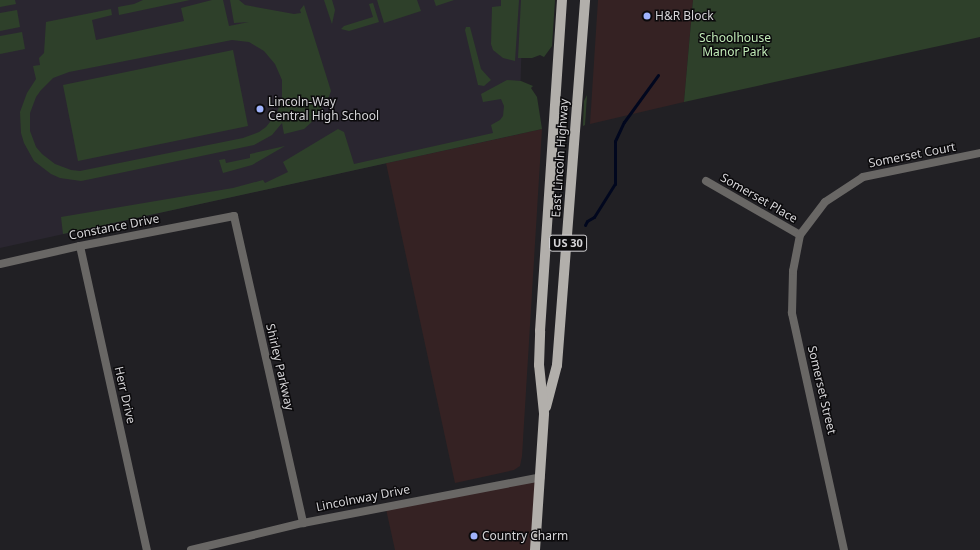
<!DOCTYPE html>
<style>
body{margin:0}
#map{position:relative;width:980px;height:550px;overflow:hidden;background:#212024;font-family:"Noto Sans",sans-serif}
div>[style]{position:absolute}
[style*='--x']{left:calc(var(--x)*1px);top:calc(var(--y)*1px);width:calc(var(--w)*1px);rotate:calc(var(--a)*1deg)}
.commercial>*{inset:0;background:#352223}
.built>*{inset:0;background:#2a2630}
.green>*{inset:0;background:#2e402a}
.stream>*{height:3px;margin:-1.5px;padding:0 1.5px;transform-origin:1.5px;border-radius:1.5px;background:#01071e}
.street>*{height:8px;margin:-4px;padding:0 4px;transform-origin:4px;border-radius:4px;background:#696765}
.primary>*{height:10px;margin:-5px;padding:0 5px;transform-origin:5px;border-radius:5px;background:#b2afab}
.dots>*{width:11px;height:11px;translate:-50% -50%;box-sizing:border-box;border:2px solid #0b0a0c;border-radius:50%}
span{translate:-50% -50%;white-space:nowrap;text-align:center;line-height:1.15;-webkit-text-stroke:3px #0b0a0c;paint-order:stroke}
.shield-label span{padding:1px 3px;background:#0b0a0c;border:1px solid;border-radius:3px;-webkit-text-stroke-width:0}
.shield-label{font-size:11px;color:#d6d5d8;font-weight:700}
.poi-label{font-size:12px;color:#d6d5d8}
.left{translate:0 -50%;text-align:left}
.park-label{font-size:12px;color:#c1ebb7}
.street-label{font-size:12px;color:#d6d5d8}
</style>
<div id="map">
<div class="commercial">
<i style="clip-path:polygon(598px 0,693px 0,684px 102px,590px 124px)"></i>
<i style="clip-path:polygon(542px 129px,522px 456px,520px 466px,514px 470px,455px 483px,386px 163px)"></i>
<i style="clip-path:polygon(538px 479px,533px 550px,395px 550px,386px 509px)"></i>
</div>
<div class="built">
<i style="clip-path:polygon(0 0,523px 0,519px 134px,0 248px)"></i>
</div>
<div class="green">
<i style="clip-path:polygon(0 0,15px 0,16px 4px,0 7px)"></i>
<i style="clip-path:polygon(143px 0,190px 0,119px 15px,118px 7px,134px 4px)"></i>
<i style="clip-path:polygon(evenodd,212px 0,223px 0,229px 26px,249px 22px,234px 23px,230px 0,239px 0,245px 5px,294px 14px,301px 13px,300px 10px,304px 5px,331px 91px,328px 99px,322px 101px,322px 108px,315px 119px,304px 129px,284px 134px,282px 123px,272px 135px,254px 145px,91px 179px,81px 181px,60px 178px,51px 174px,34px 161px,24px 143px,21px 133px,20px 112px,27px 93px,36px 79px,33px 66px,40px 65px,39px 58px,44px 53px,46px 22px,111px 9px,112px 15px,92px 20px,96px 40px,184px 21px,181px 8px,212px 0,232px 40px,249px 42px,264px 51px,275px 64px,282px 80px,282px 97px,277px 113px,266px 127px,259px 132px,243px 138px,80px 171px,71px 170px,55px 164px,42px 154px,36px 147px,30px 131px,30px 113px,36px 97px,41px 90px,53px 78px,69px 72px,232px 40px)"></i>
<i style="clip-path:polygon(324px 0,332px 0,335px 10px,332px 24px)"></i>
<i style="clip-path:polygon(377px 0,417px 0,421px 11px,384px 23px)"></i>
<i style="clip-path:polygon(434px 0,454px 0,436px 6px)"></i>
<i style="clip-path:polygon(501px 0,519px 0,515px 61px,503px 58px,493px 50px,491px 44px,492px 7px,501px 6px)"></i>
<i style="clip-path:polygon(521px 0,555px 0,552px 46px,544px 57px,540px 55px,532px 58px,518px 58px)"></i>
<i style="clip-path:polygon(693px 0,980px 0,980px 37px,684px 102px)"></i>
<i style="clip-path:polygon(373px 3px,379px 22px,349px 31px,341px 29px,344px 26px,373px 17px,369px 4px)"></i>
<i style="clip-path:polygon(17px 10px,20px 27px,0 31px,0 13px)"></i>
<i style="clip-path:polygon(470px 27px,481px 69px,491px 80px,484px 86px,478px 85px,465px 30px,466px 27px)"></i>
<i style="clip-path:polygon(22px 32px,25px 49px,0 54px,0 36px)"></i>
<i style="clip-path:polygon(233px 50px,248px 126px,78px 161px,63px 85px)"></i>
<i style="clip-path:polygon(507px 80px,521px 81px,533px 86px,531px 88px,537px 97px,542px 129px,63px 234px,61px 217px,233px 188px,263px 180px,265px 183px,288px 172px,283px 162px,338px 129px,344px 132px,354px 164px,493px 133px,491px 125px,500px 120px,503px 116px,504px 106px,501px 99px,483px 102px,481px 94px)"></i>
<i style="clip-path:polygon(587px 95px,585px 125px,583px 126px,584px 101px)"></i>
<i style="clip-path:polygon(285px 146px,252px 165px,223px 173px,219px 160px,225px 159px,226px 163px,250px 158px,250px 154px)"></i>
</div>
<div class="stream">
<i style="--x:585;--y:225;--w:4;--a:-63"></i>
<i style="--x:587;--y:221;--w:8;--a:-30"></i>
<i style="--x:594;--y:217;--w:39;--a:-58"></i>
<i style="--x:615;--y:184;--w:43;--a:-90"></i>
<i style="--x:615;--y:141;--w:21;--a:-65"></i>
<i style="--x:624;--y:122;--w:58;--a:-54.1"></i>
</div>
<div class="street">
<i style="--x:706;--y:181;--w:108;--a:29.9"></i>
<i style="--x:80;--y:246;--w:311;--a:77.6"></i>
<i style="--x:0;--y:264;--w:82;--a:-12.7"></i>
<i style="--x:80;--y:246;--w:157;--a:-11"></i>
<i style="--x:234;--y:216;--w:315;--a:77.3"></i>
<i style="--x:191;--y:550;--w:115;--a:-13.6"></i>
<i style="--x:303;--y:523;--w:242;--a:-10.9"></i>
<i style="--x:844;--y:550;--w:243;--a:-102.4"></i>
<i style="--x:792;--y:313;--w:42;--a:-88.6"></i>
<i style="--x:793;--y:271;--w:37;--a:-79"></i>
<i style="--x:800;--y:235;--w:41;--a:-52.9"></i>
<i style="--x:825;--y:202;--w:45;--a:-33.3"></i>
<i style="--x:863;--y:177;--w:119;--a:-11.6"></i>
</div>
<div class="primary">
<i style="--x:546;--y:407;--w:43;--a:-75.3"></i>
<i style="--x:557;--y:365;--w:366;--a:-85.6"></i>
<i style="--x:535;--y:550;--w:137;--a:-86.2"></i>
<i style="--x:544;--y:413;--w:48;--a:-95.9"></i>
<i style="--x:539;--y:365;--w:34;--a:-88"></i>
<i style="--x:540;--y:331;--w:332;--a:-86.2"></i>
</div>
<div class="dots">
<i style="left:647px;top:16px;background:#a0b3fd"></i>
<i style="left:260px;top:109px;background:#a0b3fd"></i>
<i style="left:474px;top:536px;background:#a0b3fd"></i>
</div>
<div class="shield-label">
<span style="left:568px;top:243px">US 30</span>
</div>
<div class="poi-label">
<span class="left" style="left:655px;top:16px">H&amp;R Block</span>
<span class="left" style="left:268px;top:109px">Lincoln-Way<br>Central High School</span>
<span class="left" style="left:482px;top:536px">Country Charm</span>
</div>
<div class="park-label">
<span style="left:735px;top:45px">Schoolhouse<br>Manor Park</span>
</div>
<div class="street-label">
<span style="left:912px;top:155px;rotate:-11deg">Somerset Court</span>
<span style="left:560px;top:158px;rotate:-86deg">East Lincoln Highway</span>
<span style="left:759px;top:198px;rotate:30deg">Somerset Place</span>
<span style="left:114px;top:227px;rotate:-11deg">Constance Drive</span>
<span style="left:280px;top:367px;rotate:77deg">Shirley Parkway</span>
<span style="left:822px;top:390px;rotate:77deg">Somerset Street</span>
<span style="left:125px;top:395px;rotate:77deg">Herr Drive</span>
<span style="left:363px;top:498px;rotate:-11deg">Lincolnway Drive</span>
</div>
</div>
